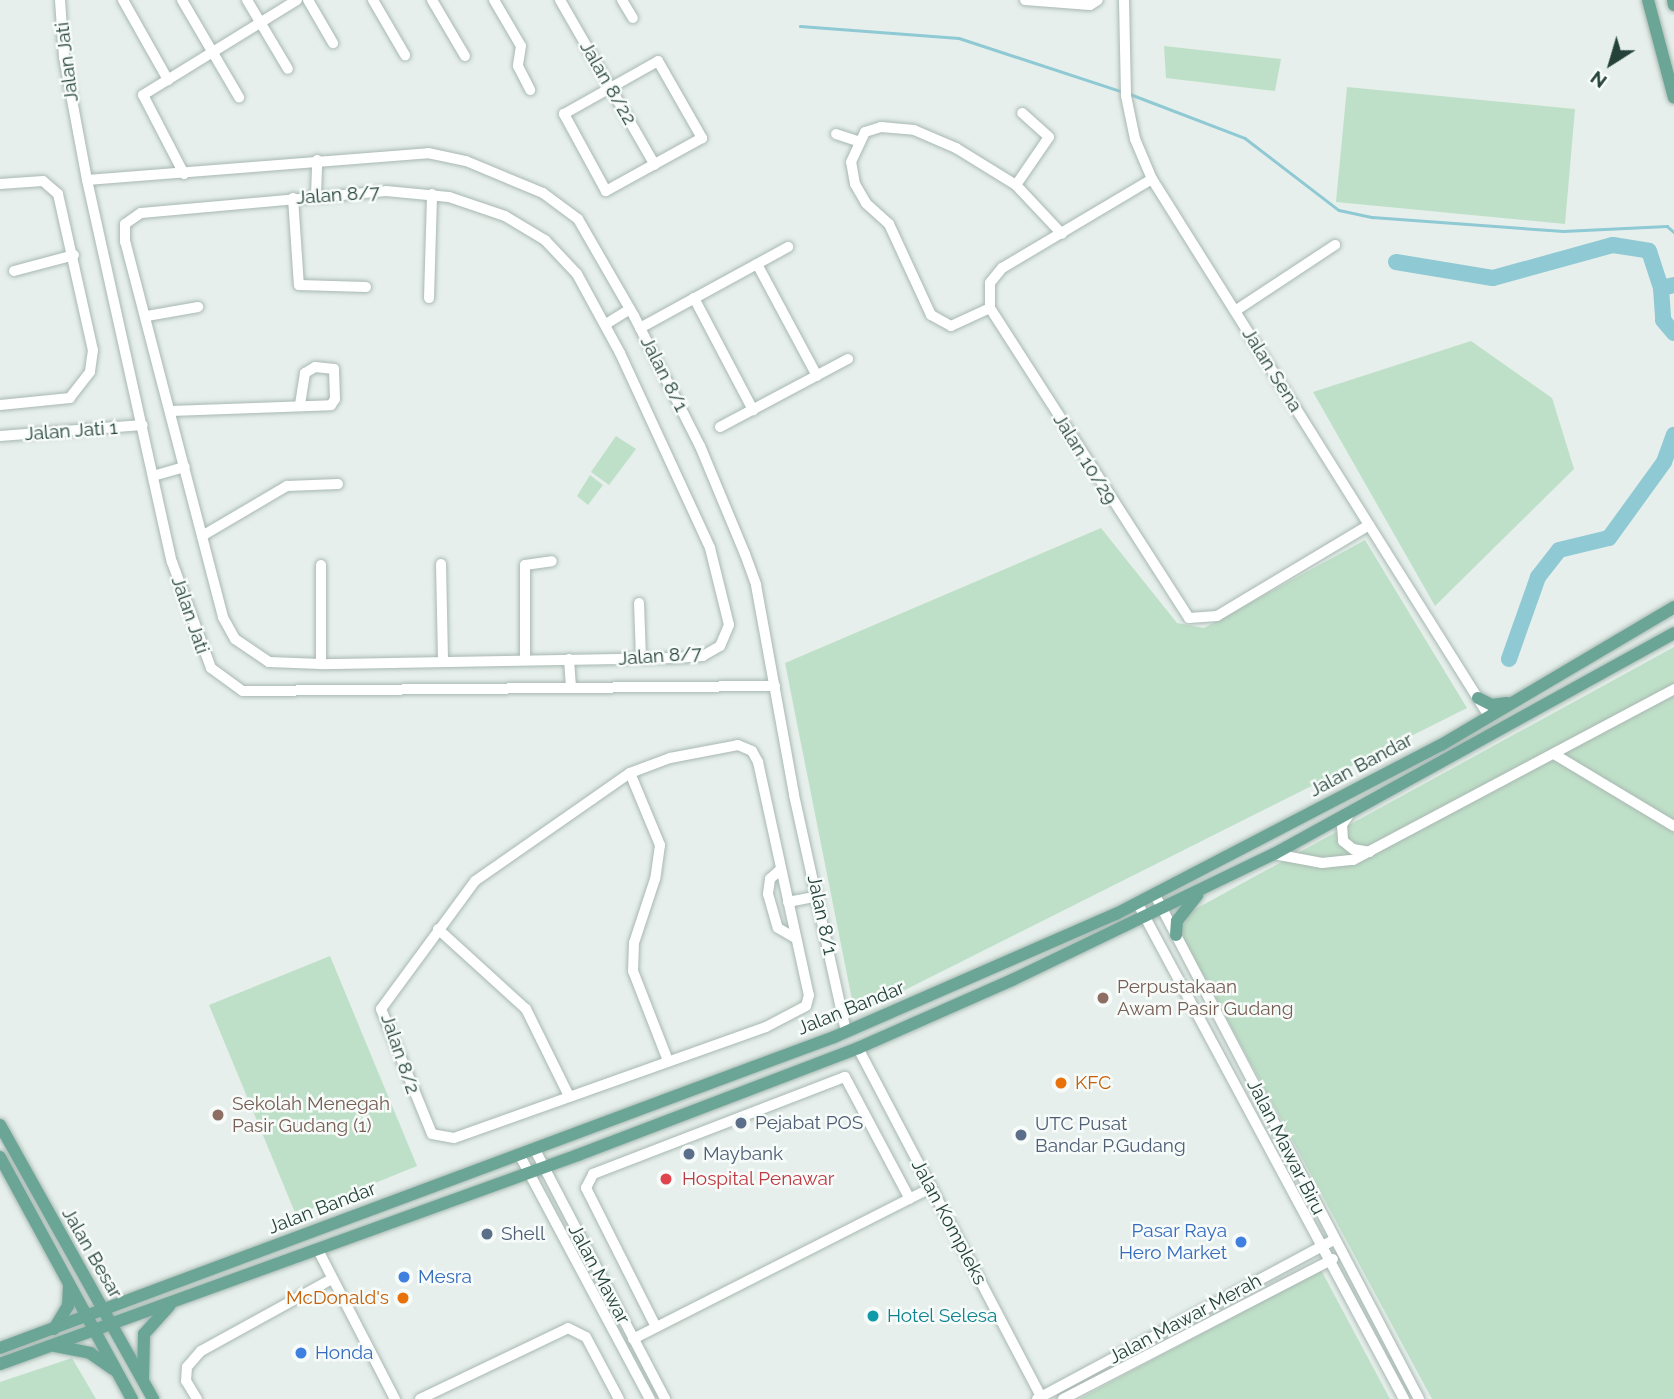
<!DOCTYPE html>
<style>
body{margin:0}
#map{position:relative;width:1674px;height:1399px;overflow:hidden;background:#e6efeb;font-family:Raleway,sans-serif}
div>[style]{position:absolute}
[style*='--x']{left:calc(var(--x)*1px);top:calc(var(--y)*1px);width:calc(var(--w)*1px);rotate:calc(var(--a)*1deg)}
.green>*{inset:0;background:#bfe0c8}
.stream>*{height:2.5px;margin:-1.25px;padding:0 1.25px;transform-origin:1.25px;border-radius:1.25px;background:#8ec9d4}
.river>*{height:16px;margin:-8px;padding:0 8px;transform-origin:8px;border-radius:8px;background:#8ec9d4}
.roads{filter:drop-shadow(0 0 2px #a8b8b2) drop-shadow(0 0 2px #a8b8b2)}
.minor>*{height:10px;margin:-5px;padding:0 5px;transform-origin:5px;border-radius:5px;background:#fff}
.major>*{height:12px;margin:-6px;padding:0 6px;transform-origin:6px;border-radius:6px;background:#6aa596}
.dots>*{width:19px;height:19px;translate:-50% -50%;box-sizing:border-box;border:4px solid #f7fbf9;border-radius:50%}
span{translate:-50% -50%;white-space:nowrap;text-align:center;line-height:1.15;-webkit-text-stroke:5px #f7fbf9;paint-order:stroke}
.street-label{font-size:19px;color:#24423a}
.education-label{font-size:19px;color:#785e54}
.left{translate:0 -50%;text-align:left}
.food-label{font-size:19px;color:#c56008}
.right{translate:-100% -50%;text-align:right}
.service-label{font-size:19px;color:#4e5e75}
.health-label{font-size:19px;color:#be3a42}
.shop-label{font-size:19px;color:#366cbe}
.culture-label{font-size:19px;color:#0d838f}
.north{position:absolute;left:1576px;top:28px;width:70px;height:70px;-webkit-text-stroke:5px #f7fbf9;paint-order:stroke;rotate:217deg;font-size:19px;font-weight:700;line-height:28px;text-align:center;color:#24423a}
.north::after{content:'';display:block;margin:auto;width:24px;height:32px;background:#24423a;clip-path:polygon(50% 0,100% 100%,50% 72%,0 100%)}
</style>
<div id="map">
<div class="green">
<i style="clip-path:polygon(1164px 46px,1281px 59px,1275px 91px,1166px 78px)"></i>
<i style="clip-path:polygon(1347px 87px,1575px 109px,1565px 224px,1336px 202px)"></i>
<i style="clip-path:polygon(1471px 341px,1552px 398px,1574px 469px,1435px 606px,1313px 392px)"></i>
<i style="clip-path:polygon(616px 436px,636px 449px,609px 485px,591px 472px)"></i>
<i style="clip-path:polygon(590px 475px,603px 485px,588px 505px,577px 496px)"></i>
<i style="clip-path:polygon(1101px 528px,1177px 623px,1204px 628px,1365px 540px,1467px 708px,855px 1015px,785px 663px)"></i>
<i style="clip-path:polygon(1674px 647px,1674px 1399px,1432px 1399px,1180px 932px,1190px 912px)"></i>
<i style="clip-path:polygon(330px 956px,417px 1166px,296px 1215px,209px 1005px)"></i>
<i style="clip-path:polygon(1321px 1270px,1390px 1399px,1079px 1399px)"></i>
<i style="clip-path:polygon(72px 1358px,96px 1399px,0 1399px,0 1382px)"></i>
</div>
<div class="stream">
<i style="--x:800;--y:26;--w:159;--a:4.3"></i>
<i style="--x:959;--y:38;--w:173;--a:18.2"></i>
<i style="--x:1130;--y:94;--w:123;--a:20.9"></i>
<i style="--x:1245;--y:138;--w:118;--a:37.5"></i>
<i style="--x:1339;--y:210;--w:34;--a:12"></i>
<i style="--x:1372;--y:217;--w:192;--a:4.2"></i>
<i style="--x:1563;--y:231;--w:104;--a:-2.8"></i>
<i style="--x:1667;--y:226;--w:9;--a:41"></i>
</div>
<div class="river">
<i style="--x:1396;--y:262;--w:98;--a:9.4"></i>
<i style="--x:1493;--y:278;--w:124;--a:-15.4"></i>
<i style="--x:1613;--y:245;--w:36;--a:9"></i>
<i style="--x:1649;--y:251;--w:39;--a:72"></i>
<i style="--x:1674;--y:285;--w:13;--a:167"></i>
<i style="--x:1661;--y:288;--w:32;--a:86"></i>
<i style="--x:1663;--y:320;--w:17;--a:50"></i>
<i style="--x:1509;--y:659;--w:87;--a:-70.5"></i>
<i style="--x:1538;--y:577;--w:34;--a:-52"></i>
<i style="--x:1559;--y:550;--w:51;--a:-13.5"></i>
<i style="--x:1609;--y:538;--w:94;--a:-54.1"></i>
<i style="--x:1664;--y:462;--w:29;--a:-70"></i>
</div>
<div class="roads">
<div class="minor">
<i style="--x:60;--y:0;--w:57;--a:86"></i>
<i style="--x:64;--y:57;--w:125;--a:79.4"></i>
<i style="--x:87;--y:180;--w:391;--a:77.5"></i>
<i style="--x:172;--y:562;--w:113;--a:69.8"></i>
<i style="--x:211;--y:668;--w:39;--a:36"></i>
<i style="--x:243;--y:691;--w:532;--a:-0.54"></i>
<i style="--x:123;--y:0;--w:92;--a:60.6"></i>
<i style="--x:182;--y:0;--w:113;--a:59.6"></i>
<i style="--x:247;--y:0;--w:80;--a:59.3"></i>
<i style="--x:308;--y:0;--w:50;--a:59.8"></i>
<i style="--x:373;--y:0;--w:64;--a:59.8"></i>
<i style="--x:432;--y:0;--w:65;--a:59.5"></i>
<i style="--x:494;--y:0;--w:53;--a:59.6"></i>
<i style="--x:521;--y:46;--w:20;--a:99"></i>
<i style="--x:518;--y:66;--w:27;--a:63"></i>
<i style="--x:560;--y:0;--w:190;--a:60.1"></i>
<i style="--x:622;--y:0;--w:21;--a:59"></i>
<i style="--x:1025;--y:0;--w:65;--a:4.4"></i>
<i style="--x:1090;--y:5;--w:9;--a:-32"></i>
<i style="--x:1124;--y:0;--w:96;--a:88.8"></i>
<i style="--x:1126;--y:96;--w:44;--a:78.2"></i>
<i style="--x:1135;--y:139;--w:43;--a:67"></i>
<i style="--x:1152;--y:179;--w:634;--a:57.89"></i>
<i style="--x:658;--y:61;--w:89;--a:60.3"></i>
<i style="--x:702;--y:138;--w:110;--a:151.1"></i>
<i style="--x:606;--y:191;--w:88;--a:-118.6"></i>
<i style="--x:564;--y:114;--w:108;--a:-29.4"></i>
<i style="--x:836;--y:134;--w:23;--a:18"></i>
<i style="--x:184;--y:174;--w:89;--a:-117.4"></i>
<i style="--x:143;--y:95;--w:181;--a:-31.7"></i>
<i style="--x:1152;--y:179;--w:174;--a:149.3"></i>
<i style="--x:1002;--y:268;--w:19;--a:129"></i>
<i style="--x:990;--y:283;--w:25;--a:90"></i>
<i style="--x:990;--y:308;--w:368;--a:57.3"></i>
<i style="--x:1189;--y:618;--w:28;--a:-4"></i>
<i style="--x:1217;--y:616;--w:177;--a:-30.9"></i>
<i style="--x:87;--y:180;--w:342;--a:-4.5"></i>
<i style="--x:428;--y:153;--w:39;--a:12"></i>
<i style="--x:466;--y:161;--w:83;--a:22.6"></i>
<i style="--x:543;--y:193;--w:44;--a:36.6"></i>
<i style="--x:578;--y:219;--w:112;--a:60"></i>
<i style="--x:634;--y:316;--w:146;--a:63.1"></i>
<i style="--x:700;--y:446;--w:117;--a:67.4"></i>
<i style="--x:745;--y:554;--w:33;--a:70"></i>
<i style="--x:756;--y:585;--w:213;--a:79.7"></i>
<i style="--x:794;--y:795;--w:243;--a:77.6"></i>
<i style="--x:0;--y:184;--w:43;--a:-4"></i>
<i style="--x:43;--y:181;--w:20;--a:41"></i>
<i style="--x:58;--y:194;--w:160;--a:77.4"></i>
<i style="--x:93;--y:350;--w:22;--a:98"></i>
<i style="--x:90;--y:372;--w:33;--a:128"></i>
<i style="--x:70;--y:398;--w:70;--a:174.3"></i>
<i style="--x:1016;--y:185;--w:58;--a:-55.5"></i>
<i style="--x:1049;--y:137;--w:36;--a:-138"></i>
<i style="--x:386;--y:191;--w:63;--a:5.4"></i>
<i style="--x:449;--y:197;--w:59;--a:18.7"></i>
<i style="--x:505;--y:216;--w:47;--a:31"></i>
<i style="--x:545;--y:240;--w:47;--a:46.7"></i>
<i style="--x:577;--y:274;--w:90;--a:61.4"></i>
<i style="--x:620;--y:353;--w:215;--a:65.2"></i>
<i style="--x:710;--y:548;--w:79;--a:76.1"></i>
<i style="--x:729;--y:625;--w:23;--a:113"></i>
<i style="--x:720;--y:646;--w:20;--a:150"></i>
<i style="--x:703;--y:656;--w:28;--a:176"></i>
<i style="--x:675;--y:658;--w:354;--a:179"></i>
<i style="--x:321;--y:664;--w:52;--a:-177.8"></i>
<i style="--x:269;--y:662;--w:41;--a:-145.9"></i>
<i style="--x:235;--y:639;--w:25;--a:-119"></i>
<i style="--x:223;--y:617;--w:388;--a:-104.6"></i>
<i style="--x:125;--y:242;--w:18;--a:-90"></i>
<i style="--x:125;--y:224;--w:19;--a:-35"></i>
<i style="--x:141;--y:213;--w:246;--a:-5.1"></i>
<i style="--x:316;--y:196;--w:36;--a:-88"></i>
<i style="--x:293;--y:198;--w:87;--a:86.1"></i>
<i style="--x:299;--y:285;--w:67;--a:1.7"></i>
<i style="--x:757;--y:264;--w:127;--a:61.8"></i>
<i style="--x:14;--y:271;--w:62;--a:-14.9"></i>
<i style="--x:429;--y:298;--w:104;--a:-88.3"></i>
<i style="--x:694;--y:298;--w:127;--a:62.2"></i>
<i style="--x:990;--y:308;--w:43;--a:155.2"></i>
<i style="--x:951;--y:326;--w:23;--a:-151"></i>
<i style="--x:931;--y:315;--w:100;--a:-114.8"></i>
<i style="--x:889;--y:224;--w:31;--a:-138"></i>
<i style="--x:866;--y:203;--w:22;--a:-120"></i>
<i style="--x:855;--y:184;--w:22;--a:-100"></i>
<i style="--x:851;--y:162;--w:33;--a:-65"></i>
<i style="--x:865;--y:132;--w:17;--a:-17"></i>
<i style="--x:881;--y:127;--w:33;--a:5"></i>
<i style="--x:914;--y:130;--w:46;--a:23.2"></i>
<i style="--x:956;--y:148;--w:70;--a:31.7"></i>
<i style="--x:1016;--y:185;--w:67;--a:46.8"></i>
<i style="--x:1235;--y:311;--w:120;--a:-33.4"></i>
<i style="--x:147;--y:316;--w:52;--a:-10"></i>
<i style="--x:606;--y:324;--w:28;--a:-32"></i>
<i style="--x:640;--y:328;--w:169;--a:-28.7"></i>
<i style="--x:171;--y:411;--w:160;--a:-2.1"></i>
<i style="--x:331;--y:405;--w:7;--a:-56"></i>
<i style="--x:335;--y:399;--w:30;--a:-92"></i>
<i style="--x:334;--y:369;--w:19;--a:-174"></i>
<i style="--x:315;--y:367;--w:12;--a:149"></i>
<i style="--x:305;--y:373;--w:31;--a:99"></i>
<i style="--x:720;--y:427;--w:145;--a:-28"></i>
<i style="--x:0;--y:436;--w:143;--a:-4.4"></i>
<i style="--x:153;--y:476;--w:33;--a:-16"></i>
<i style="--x:202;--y:536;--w:99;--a:-30.5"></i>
<i style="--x:287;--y:486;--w:51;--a:-2.2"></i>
<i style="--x:441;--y:564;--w:97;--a:88.8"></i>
<i style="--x:321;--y:565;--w:99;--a:90"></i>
<i style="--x:639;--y:603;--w:55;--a:87.9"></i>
<i style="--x:569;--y:659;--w:29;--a:86"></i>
<i style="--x:525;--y:660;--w:95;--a:-90"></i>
<i style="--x:525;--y:565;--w:27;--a:-8"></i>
<i style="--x:738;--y:745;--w:15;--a:23"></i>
<i style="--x:752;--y:751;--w:13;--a:61"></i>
<i style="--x:758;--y:762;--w:239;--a:77.7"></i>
<i style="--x:809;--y:995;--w:11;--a:105"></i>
<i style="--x:806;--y:1006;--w:45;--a:152.3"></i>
<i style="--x:766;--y:1027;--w:331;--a:160.4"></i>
<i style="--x:454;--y:1138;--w:22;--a:-170"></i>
<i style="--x:432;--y:1134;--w:135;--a:-112.2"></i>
<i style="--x:381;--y:1009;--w:159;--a:-53.7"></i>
<i style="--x:475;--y:881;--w:189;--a:-34.9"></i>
<i style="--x:630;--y:773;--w:43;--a:-20.6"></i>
<i style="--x:670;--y:758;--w:69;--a:-10.8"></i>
<i style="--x:1554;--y:754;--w:140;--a:31"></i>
<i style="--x:630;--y:773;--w:78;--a:67.4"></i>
<i style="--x:660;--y:845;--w:34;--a:98"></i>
<i style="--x:655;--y:879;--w:67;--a:108.2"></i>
<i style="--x:634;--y:943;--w:28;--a:92"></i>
<i style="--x:633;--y:971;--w:97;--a:68.7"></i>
<i style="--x:1350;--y:813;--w:14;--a:124"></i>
<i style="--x:1342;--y:825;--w:16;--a:86"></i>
<i style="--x:1343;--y:841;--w:13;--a:39"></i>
<i style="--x:1353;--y:849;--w:17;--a:10"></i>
<i style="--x:1274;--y:854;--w:49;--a:10.6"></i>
<i style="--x:1322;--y:863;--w:31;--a:-6"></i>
<i style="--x:1353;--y:860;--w:364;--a:-28"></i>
<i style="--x:781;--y:869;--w:15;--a:138"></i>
<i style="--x:770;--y:879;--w:15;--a:98"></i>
<i style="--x:768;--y:894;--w:35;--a:74"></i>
<i style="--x:778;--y:928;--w:20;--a:30"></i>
<i style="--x:1155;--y:895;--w:569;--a:62.35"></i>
<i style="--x:788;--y:902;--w:31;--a:-11"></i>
<i style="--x:1138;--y:904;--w:562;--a:61.75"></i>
<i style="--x:438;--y:929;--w:119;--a:42.3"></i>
<i style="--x:526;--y:1009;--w:97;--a:63.7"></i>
<i style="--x:858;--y:1048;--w:394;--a:62.3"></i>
<i style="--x:534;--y:1148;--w:283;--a:62.4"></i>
<i style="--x:519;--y:1154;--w:278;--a:61.9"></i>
<i style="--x:318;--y:1250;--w:168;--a:62.7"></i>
<i style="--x:656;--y:1327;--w:156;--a:-116.7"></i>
<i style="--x:586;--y:1188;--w:16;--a:-63"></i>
<i style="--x:593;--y:1174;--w:270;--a:-21.1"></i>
<i style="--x:845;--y:1077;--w:138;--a:62"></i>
<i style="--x:633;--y:1339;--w:334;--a:-26.9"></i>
<i style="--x:197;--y:1399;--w:21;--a:-121"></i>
<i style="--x:186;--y:1381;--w:14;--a:-86"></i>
<i style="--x:187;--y:1367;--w:21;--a:-49"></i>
<i style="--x:201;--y:1351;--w:149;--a:-28.8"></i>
<i style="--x:420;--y:1399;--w:164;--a:-25.6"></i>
<i style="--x:568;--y:1328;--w:20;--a:27"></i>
<i style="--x:586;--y:1337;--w:70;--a:62"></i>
<i style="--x:1037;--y:1399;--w:337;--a:-28.2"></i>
<i style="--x:1063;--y:1399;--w:304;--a:-27.4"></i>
</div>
<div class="major">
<i style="--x:1648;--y:0;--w:101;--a:75.1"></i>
<i style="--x:1673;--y:0;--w:5;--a:79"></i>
<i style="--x:1478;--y:698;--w:16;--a:27"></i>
<i style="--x:1492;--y:705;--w:15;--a:-8"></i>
<i style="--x:1176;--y:935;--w:14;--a:-86"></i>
<i style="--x:1177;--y:921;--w:33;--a:-52"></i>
<i style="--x:0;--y:1125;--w:314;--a:60.8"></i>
<i style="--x:0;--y:1157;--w:276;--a:61.4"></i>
<i style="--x:54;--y:1329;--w:27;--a:-59"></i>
<i style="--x:68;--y:1306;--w:21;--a:-87"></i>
<i style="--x:55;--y:1346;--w:36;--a:11"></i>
<i style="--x:90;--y:1353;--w:29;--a:35"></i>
<i style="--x:0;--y:1348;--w:890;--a:-20.45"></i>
<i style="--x:834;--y:1037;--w:308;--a:-23.6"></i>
<i style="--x:1116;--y:914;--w:366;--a:-27.5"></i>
<i style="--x:1441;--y:745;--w:271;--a:-30.6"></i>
<i style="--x:0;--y:1364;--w:615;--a:-19.88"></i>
<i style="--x:578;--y:1155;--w:300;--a:-20.9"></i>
<i style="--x:858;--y:1048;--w:168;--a:-23.8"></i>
<i style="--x:1012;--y:980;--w:291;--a:-25.7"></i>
<i style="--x:1274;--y:854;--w:457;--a:-28.9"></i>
<i style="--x:143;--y:1379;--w:45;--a:-88.7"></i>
<i style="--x:144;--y:1334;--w:38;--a:-48"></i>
</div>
</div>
<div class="dots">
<i style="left:1103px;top:998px;background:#8d6e63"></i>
<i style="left:1061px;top:1083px;background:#e8710a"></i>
<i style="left:218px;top:1115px;background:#8d6e63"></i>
<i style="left:741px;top:1123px;background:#5c6f8a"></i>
<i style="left:1021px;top:1135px;background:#5c6f8a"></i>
<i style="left:689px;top:1154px;background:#5c6f8a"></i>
<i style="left:666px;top:1179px;background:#e0444e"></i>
<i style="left:487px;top:1234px;background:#5c6f8a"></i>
<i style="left:1241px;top:1242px;background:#3f7fe0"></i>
<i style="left:404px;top:1277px;background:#3f7fe0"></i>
<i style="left:403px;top:1298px;background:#e8710a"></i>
<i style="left:873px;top:1316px;background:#0f9aa8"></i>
<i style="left:301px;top:1353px;background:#3f7fe0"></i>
</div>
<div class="street-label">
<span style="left:67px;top:62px;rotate:-97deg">Jalan Jati</span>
<span style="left:608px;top:83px;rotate:60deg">Jalan 8/22</span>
<span style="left:338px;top:195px;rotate:-4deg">Jalan 8/7</span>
<span style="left:1272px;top:370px;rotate:58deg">Jalan Sena</span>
<span style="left:664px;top:374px;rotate:63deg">Jalan 8/1</span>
<span style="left:71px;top:431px;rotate:-4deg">Jalan Jati 1</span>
<span style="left:1085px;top:459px;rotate:58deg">Jalan 10/29</span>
<span style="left:190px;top:615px;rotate:71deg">Jalan Jati</span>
<span style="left:660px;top:656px;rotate:-4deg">Jalan 8/7</span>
<span style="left:1361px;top:765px;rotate:-28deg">Jalan Bandar</span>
<span style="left:822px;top:915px;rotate:78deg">Jalan 8/1</span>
<span style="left:851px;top:1008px;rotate:-22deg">Jalan Bandar</span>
<span style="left:400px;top:1054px;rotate:71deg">Jalan 8/2</span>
<span style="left:1286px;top:1147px;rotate:63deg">Jalan Mawar Biru</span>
<span style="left:322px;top:1208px;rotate:-21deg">Jalan Bandar</span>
<span style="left:949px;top:1222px;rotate:62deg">Jalan Kompleks</span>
<span style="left:92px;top:1253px;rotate:60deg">Jalan Besar</span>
<span style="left:599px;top:1274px;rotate:62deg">Jalan Mawar</span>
<span style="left:1185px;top:1319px;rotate:-28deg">Jalan Mawar Merah</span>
</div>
<div class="education-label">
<span class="left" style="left:1117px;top:998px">Perpustakaan<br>Awam Pasir Gudang</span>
<span class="left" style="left:232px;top:1115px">Sekolah Menegah<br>Pasir Gudang (1)</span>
</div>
<div class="food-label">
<span class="left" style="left:1075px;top:1083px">KFC</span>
<span class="right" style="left:389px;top:1298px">McDonald's</span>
</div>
<div class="service-label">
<span class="left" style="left:755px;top:1123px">Pejabat POS</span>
<span class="left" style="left:1035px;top:1135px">UTC Pusat<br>Bandar P.Gudang</span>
<span class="left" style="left:703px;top:1154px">Maybank</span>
<span class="left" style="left:501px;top:1234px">Shell</span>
</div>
<div class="health-label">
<span class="left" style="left:682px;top:1179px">Hospital Penawar</span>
</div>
<div class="shop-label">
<span class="right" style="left:1227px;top:1242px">Pasar Raya<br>Hero Market</span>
<span class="left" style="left:418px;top:1277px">Mesra</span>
<span class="left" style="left:315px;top:1353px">Honda</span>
</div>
<div class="culture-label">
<span class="left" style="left:887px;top:1316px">Hotel Selesa</span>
</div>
<div class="north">N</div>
</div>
